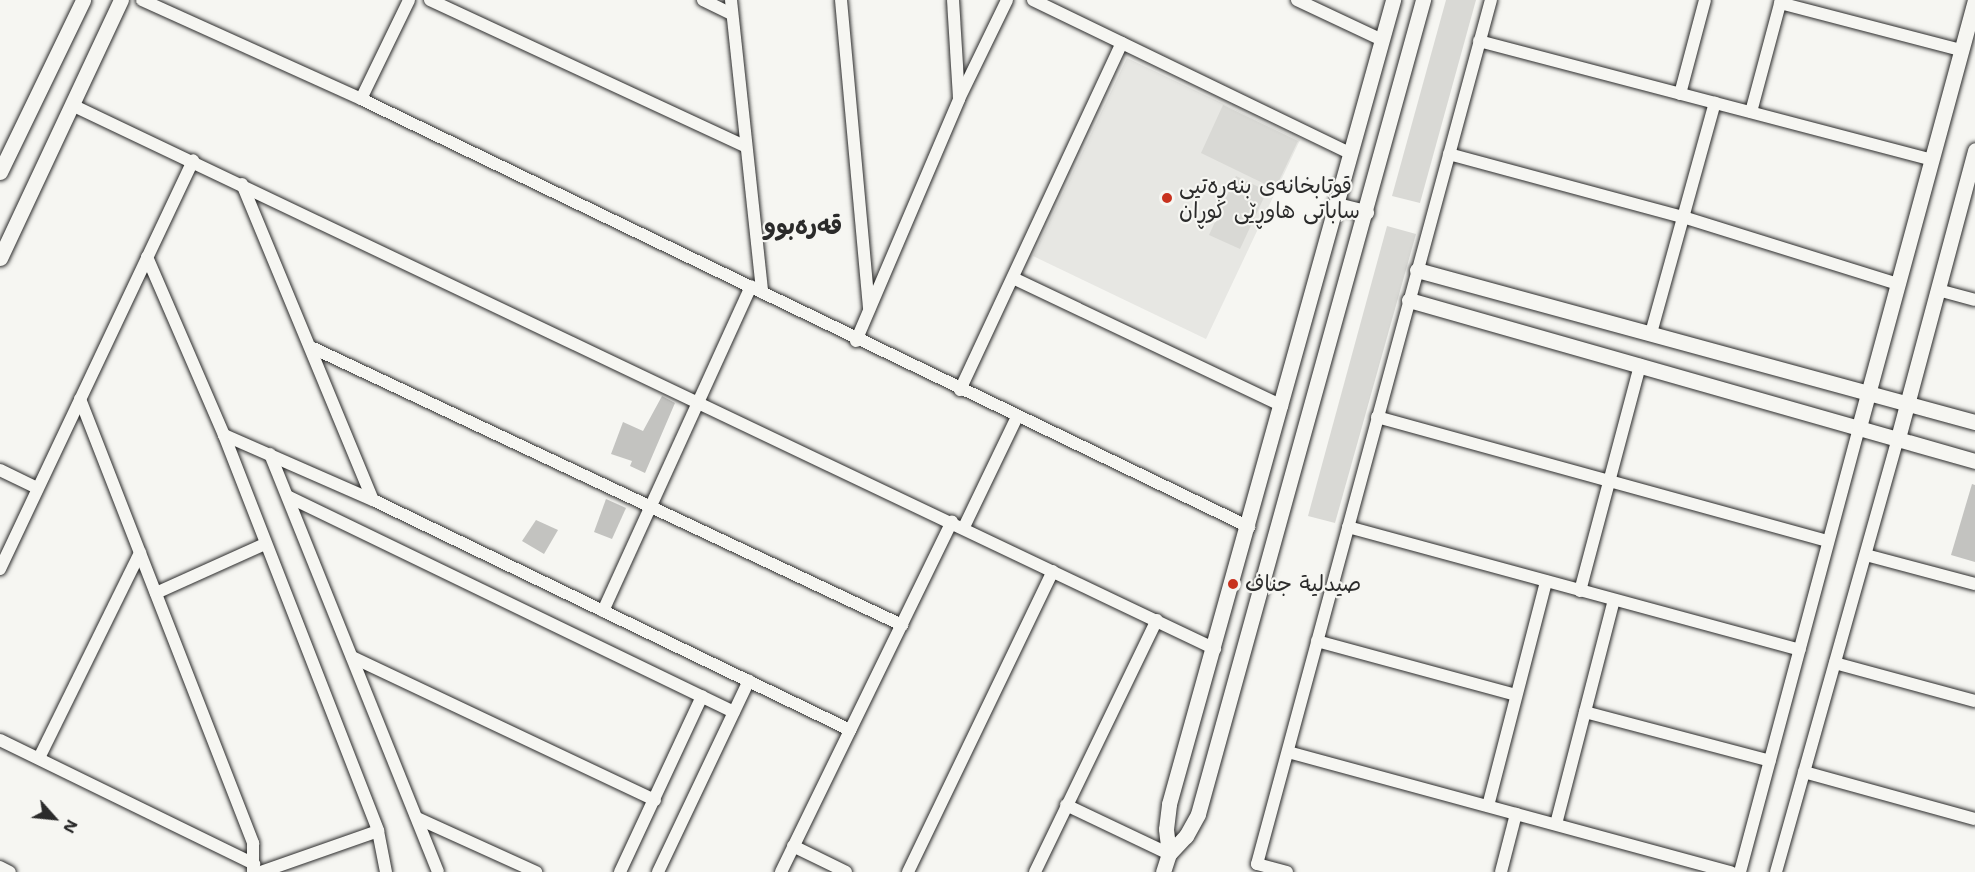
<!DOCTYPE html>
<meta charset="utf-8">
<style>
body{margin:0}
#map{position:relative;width:1975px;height:872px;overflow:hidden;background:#f6f6f2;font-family:"Shantell Sans","Playpen Sans Arabic",sans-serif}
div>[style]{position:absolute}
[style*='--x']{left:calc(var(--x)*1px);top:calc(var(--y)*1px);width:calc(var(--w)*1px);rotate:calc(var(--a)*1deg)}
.built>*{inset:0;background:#e7e7e3}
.green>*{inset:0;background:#d9d9d5}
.building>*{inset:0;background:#c3c3c0}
.roads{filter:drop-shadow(0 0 2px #2b2b2b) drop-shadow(0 0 2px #2b2b2b)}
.minor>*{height:12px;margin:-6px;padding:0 6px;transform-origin:6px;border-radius:6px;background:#f6f6f2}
.tertiary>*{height:15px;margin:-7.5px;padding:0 7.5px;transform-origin:7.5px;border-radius:7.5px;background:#f6f6f2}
.dots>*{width:16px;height:16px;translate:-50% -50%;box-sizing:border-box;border:3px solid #f6f6f2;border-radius:50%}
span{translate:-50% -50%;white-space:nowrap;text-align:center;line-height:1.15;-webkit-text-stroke:4.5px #f6f6f2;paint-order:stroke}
.poi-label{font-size:22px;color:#2b2b2b}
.left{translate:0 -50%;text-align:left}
.neighbourhood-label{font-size:24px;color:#2b2b2b;font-weight:700}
.north{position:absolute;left:24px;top:788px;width:60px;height:60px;-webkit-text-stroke:4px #f6f6f2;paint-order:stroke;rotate:117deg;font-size:16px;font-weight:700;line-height:24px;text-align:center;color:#2b2b2b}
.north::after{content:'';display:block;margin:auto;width:21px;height:27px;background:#2b2b2b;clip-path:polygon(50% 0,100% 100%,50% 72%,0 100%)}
</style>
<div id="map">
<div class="built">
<i style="clip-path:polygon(1127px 58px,1300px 140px,1206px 339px,1033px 256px)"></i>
</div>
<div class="green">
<i style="clip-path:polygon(1446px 0,1476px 0,1420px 203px,1392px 196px)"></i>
<i style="clip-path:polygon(1223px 105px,1298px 141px,1275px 189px,1201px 153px)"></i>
<i style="clip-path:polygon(1236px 176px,1267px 191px,1240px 249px,1209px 235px)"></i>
<i style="clip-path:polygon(1387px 226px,1416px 234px,1335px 523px,1308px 516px)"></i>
</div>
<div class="building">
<i style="clip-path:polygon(662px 396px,675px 403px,645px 473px,630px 466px,632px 461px,611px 454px,623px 422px,643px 431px)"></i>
<i style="clip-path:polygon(1972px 484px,1975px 485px,1975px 562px,1951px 555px)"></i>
<i style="clip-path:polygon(606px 499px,626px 508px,612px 539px,594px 532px)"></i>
<i style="clip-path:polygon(536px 520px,558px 530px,544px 554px,522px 541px)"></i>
</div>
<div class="roads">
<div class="minor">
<i style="--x:142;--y:0;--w:240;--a:24.3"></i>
<i style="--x:361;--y:99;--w:986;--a:25.73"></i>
<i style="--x:430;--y:0;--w:347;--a:24.9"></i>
<i style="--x:703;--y:0;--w:32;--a:26"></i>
<i style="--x:731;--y:0;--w:294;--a:83.9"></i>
<i style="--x:841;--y:0;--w:310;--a:84.8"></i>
<i style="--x:953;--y:0;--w:98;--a:86.5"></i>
<i style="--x:1033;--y:0;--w:353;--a:25.8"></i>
<i style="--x:1297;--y:0;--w:94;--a:25.2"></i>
<i style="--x:1780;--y:3;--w:187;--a:14.6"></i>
<i style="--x:1479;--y:41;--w:468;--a:14.7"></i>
<i style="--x:1680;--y:94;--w:97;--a:-75.1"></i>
<i style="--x:361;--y:99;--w:110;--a:-64.1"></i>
<i style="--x:72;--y:105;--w:1266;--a:25.45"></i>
<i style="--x:1751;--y:112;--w:116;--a:-75"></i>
<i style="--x:1449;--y:154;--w:242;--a:15.1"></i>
<i style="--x:1683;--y:217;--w:225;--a:17.3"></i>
<i style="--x:242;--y:184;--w:342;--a:67.5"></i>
<i style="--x:147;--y:257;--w:194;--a:66.6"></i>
<i style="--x:224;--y:435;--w:425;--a:68.7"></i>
<i style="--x:378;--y:831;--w:42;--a:79"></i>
<i style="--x:1013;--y:278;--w:298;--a:25.4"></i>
<i style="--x:1938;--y:290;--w:38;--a:15"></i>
<i style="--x:1651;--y:333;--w:239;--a:-74.5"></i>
<i style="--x:856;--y:341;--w:263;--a:-66.9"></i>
<i style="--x:959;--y:99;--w:110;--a:-64.1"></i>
<i style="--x:313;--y:348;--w:651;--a:25.19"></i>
<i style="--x:960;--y:390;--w:383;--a:-65"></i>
<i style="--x:80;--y:399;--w:477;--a:68.7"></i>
<i style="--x:253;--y:843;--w:29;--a:90"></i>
<i style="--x:1377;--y:417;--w:468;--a:15.4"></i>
<i style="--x:224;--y:435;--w:163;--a:23.6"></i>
<i style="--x:373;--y:500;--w:530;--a:25.74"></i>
<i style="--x:270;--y:454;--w:450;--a:68.1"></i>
<i style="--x:0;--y:470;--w:41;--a:25.9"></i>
<i style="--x:289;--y:497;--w:494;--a:25.8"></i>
<i style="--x:964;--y:527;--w:122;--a:-64.3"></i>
<i style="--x:1348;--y:527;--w:468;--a:15.2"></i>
<i style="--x:1866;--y:555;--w:113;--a:14.9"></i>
<i style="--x:0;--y:569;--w:452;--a:-64.7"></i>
<i style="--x:1580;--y:591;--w:234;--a:-75.1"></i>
<i style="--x:156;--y:593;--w:117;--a:-24.2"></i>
<i style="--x:603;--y:611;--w:357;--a:-65.5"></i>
<i style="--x:1317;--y:641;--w:206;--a:15.2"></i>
<i style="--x:352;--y:657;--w:335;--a:25.3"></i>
<i style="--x:1835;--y:663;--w:145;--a:15.2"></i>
<i style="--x:1585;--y:712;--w:191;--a:14.8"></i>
<i style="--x:0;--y:740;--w:283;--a:26"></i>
<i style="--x:1288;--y:752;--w:459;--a:15.2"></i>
<i style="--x:39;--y:758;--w:229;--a:-63.8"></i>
<i style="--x:1804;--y:772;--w:177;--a:15.4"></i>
<i style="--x:1066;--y:805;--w:114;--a:25.4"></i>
<i style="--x:1488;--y:806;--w:232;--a:-75.5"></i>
<i style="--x:417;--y:818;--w:131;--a:24.4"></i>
<i style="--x:1556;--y:824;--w:231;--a:-75.5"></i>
<i style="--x:793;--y:846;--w:59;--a:26.1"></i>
<i style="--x:0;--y:867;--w:11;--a:27"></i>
<i style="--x:261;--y:872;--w:124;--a:-19.3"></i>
<i style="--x:620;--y:872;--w:194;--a:-65"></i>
<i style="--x:658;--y:872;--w:212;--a:-64.6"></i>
<i style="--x:781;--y:872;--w:390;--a:-64"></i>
<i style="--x:908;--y:872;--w:334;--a:-64.3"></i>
<i style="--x:1035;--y:872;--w:280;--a:-64.2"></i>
<i style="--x:1287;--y:872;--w:31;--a:-165"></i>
<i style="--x:1257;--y:864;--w:895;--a:-74.85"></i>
<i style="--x:1501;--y:872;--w:60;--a:-75.5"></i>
<i style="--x:1740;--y:872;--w:461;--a:-75"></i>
<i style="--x:1776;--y:872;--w:451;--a:-74.3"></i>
</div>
<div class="tertiary">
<i style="--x:0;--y:172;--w:191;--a:-64.2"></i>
<i style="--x:1337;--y:205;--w:30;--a:14"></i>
<i style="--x:0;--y:258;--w:285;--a:-64.9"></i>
<i style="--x:1417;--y:270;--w:578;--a:15.24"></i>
<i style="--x:1409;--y:300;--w:588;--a:15.88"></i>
<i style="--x:1859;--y:427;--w:442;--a:-74.8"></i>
<i style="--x:1898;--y:438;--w:298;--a:-75"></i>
<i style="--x:1169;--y:854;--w:25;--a:-97"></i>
<i style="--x:1166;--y:829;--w:25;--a:-83"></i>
<i style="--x:1169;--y:804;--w:835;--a:-74.43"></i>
<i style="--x:1163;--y:872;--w:19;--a:-72"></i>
<i style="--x:1169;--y:854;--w:25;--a:-47"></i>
<i style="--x:1186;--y:836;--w:25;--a:-61"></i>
<i style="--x:1198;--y:814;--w:845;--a:-74.55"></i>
</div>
</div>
<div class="dots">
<i style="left:1167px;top:198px;background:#c8321e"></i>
<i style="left:1233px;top:584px;background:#c8321e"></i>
</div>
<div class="poi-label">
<span class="left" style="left:1179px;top:198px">قوتابخانەی بنەڕەتیی<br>ساباتی هاوڕێی کوڕان</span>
<span class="left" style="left:1245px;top:584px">صيدلية جناف</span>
</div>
<div class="neighbourhood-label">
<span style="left:803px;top:227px">قەرەبوو</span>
</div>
<div class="north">N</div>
</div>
